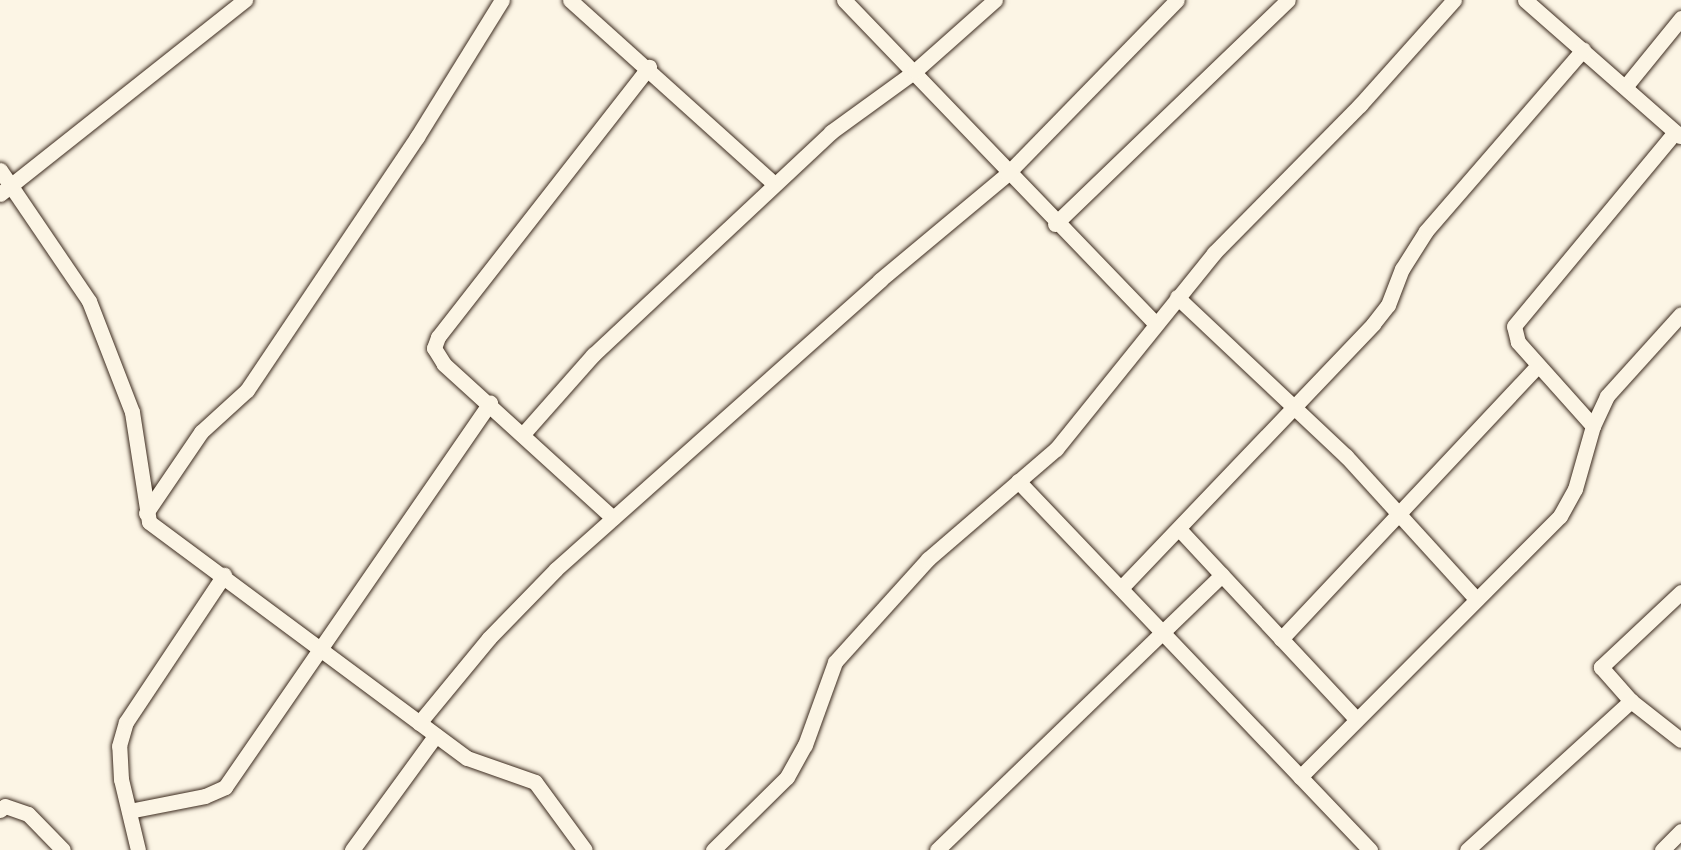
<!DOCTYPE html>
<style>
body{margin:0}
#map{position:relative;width:1681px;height:850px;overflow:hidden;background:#fcf5e5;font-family:"Indie Flower",sans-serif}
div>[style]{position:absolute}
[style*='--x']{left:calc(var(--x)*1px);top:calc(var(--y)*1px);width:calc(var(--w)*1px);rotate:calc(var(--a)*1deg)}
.roads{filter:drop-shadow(0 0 2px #3b2a1e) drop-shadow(0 0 2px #3b2a1e)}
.street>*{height:15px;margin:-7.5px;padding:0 7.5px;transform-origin:7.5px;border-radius:7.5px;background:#fcf5e5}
span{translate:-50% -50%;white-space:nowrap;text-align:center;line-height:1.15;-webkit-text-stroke:10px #fcf5e5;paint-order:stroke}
</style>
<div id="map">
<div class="roads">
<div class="street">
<i style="--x:570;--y:0;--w:275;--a:42"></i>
<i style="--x:844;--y:0;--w:448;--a:46.1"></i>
<i style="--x:1525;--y:0;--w:206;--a:41.3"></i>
<i style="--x:1625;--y:87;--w:89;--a:-50.9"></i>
<i style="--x:0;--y:170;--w:158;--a:55.8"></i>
<i style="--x:89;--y:301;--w:119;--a:68.8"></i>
<i style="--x:132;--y:412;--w:111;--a:81.2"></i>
<i style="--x:149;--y:522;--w:396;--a:36.6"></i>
<i style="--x:467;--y:758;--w:72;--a:19.4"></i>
<i style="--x:535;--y:782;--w:84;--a:53.7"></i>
<i style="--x:0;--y:194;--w:313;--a:-38.4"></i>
<i style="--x:1055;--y:224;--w:323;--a:-43.9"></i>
<i style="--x:1177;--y:297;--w:232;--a:43.3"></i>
<i style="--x:1346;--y:456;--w:193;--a:47.7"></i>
<i style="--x:1593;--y:426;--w:113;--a:-131.8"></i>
<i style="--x:1518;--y:342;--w:16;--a:-104"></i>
<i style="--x:1514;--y:326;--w:252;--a:-50.3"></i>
<i style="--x:523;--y:434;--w:106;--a:-48.5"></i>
<i style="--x:593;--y:355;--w:326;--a:-43.1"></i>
<i style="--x:831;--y:132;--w:104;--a:-36"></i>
<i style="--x:915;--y:71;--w:107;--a:-41.6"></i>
<i style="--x:1018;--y:481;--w:510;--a:46.35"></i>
<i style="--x:146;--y:513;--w:98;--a:-55.8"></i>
<i style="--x:201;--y:432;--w:62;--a:-42.4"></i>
<i style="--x:247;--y:390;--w:305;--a:-56.1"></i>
<i style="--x:417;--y:137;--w:161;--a:-58.2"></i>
<i style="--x:613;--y:518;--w:229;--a:-137.7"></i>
<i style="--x:444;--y:364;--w:19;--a:-122"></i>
<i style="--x:434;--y:348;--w:12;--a:-70"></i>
<i style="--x:438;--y:337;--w:343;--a:-52"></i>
<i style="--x:1179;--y:529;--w:258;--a:47"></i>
<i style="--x:1121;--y:588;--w:365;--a:-46.3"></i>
<i style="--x:1373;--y:324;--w:24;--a:-52"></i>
<i style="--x:1388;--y:305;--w:39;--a:-69"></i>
<i style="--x:1402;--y:269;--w:45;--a:-57.7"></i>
<i style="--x:1426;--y:231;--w:240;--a:-49.1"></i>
<i style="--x:1681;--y:592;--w:110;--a:136.8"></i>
<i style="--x:1601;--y:667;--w:45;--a:48.6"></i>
<i style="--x:1631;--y:701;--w:63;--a:38"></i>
<i style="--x:1281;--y:639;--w:374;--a:-46.8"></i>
<i style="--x:419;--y:723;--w:110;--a:-50.5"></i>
<i style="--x:489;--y:638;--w:96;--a:-45.8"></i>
<i style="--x:556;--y:569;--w:434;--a:-41.7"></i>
<i style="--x:880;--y:280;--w:165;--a:-39.8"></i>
<i style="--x:1007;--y:174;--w:243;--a:-45.7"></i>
<i style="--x:1300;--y:777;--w:368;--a:-45.1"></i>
<i style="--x:1560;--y:516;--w:31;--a:-61"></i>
<i style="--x:1575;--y:489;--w:66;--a:-74.1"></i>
<i style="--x:1593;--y:426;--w:33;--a:-65"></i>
<i style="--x:1607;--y:396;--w:110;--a:-47.9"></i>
<i style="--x:0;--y:810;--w:6;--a:-39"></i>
<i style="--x:5;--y:806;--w:24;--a:19"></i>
<i style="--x:28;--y:814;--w:50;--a:45.8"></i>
<i style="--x:129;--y:811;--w:77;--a:-11.2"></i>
<i style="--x:205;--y:796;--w:22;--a:-24"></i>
<i style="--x:225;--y:787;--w:467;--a:-55.4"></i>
<i style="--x:138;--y:850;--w:73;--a:-103.5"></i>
<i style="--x:121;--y:779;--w:33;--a:-93"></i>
<i style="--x:119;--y:746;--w:25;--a:-74"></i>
<i style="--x:126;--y:722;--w:177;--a:-56.3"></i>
<i style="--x:352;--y:850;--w:142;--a:-53.9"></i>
<i style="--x:713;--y:850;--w:104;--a:-44.6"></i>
<i style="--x:787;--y:777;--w:37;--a:-61"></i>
<i style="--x:805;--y:745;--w:88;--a:-70.1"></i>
<i style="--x:835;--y:662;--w:139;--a:-47.9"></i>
<i style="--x:928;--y:559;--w:169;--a:-40.7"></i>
<i style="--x:1056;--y:449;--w:252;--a:-51.1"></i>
<i style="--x:1214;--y:253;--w:208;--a:-45.4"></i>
<i style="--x:1360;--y:105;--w:141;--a:-48.2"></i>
<i style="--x:937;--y:850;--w:396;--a:-44"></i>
<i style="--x:1467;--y:850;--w:222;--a:-42.3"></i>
<i style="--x:1662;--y:850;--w:27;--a:-45"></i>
</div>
</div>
</div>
